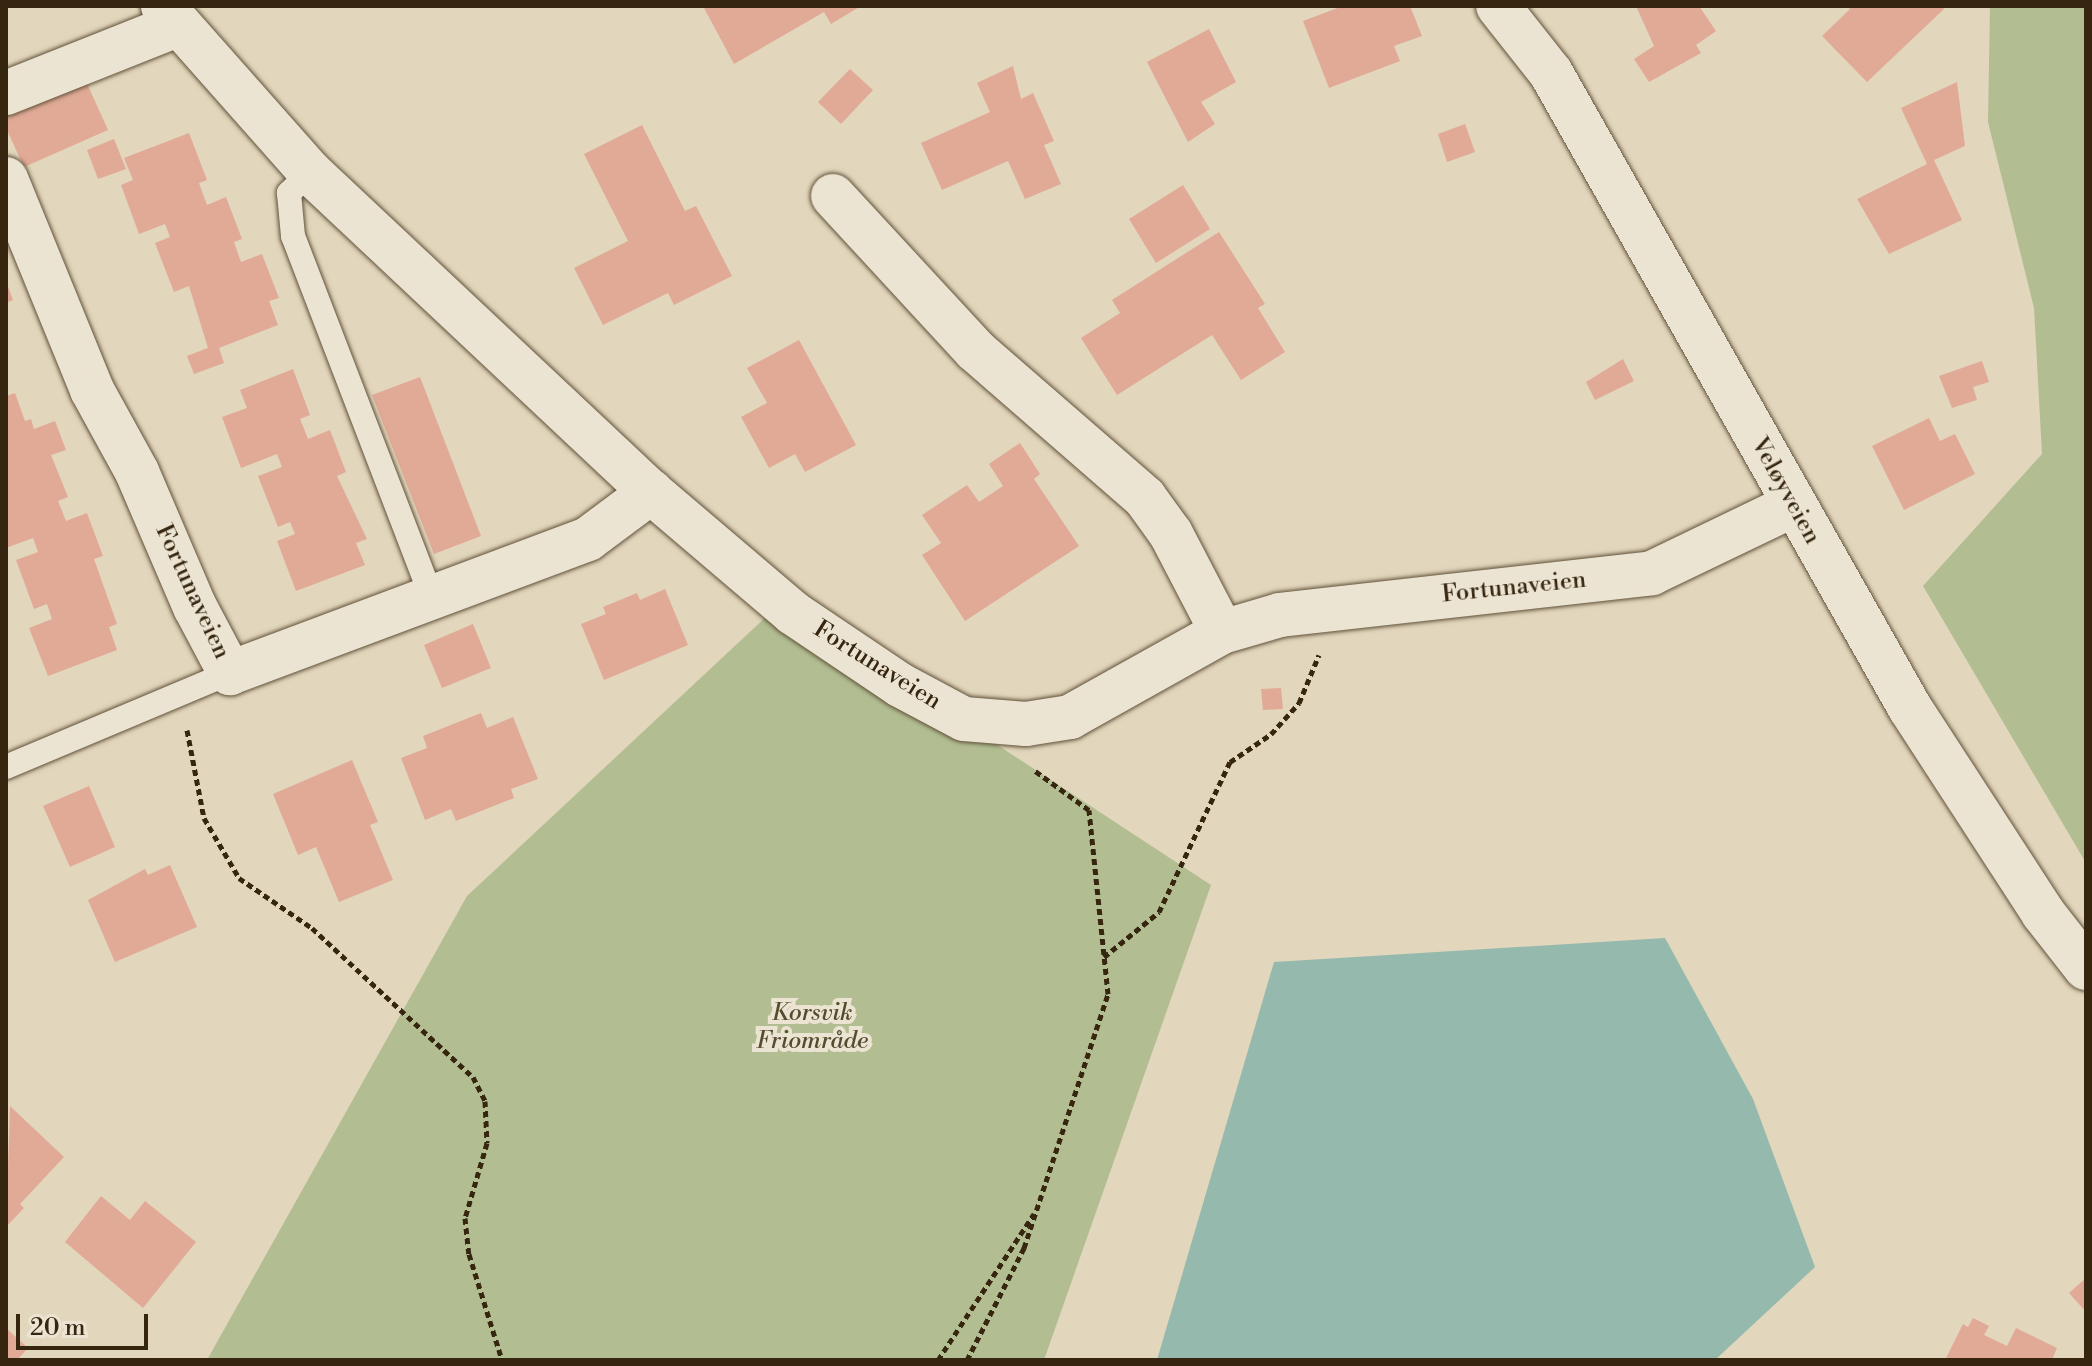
<!DOCTYPE html>
<meta charset="utf-8">
<style>
body{margin:0}
#map{position:relative;width:2092px;height:1366px;overflow:hidden;background:#e2d6bc;font-family:"Libre Bodoni",serif}
div>[style]{position:absolute}
[style*='--x']{left:calc(var(--x)*1px);top:calc(var(--y)*1px);width:calc(var(--w)*1px);rotate:calc(var(--a)*1deg)}
.green>*{inset:0;background:#b2be92}
.water>*{inset:0;background:#95b9ad}
.building>*{inset:0;background:#e1aa97}
.path>*{height:5px;margin-top:-2.5px;transform-origin:0;background:repeating-linear-gradient(90deg,#36260f 0 6px,transparent 0 10px)}
.roads{filter:drop-shadow(0 0 2px #61523a) drop-shadow(0 0 2px #61523a)}
.lane>*{height:24px;margin:-12px;padding:0 12px;transform-origin:12px;border-radius:12px;background:#ece4d3}
.street>*{height:44px;margin:-22px;padding:0 22px;transform-origin:22px;border-radius:22px;background:#ece4d3}
.secondary>*{height:44px;margin:-22px;padding:0 22px;transform-origin:22px;border-radius:22px;background:#ece4d3}
span{translate:-50% -50%;white-space:nowrap;text-align:center;line-height:1.15;-webkit-text-stroke:8px #ece4d3;paint-order:stroke}
.street-label{font-size:24px;color:#36260f}
.park-label{font-size:24px;color:#554c30;font-style:italic}
.frame{position:absolute;inset:0;border:8px solid #36260f;pointer-events:none}
.scale{position:absolute;left:16px;top:1314px;width:132px;height:36px;box-sizing:border-box;border:4px solid #36260f;border-top:0;padding-left:10px;font-size:24px;line-height:28px;white-space:nowrap;color:#36260f;-webkit-text-stroke:6px #ece4d3;paint-order:stroke}
</style>
<div id="map">
<div class="green">
<i style="clip-path:polygon(1990px 6px,2086px 6px,2086px 863px,1923px 586px,2042px 454px,2034px 308px,1988px 122px)"></i>
<i style="clip-path:polygon(781px 603px,1211px 885px,1044px 1360px,207px 1360px,467px 896px)"></i>
</div>
<div class="water">
<i style="clip-path:polygon(1665px 938px,1753px 1099px,1815px 1267px,1715px 1360px,1157px 1360px,1274px 962px)"></i>
</div>
<div class="building">
<i style="clip-path:polygon(703px 6px,861px 6px,831px 24px,824px 12px,734px 64px)"></i>
<i style="clip-path:polygon(1343px 6px,1410px 6px,1422px 36px,1394px 46px,1400px 61px,1329px 88px,1303px 21px)"></i>
<i style="clip-path:polygon(1636px 6px,1699px 6px,1716px 31px,1696px 45px,1701px 53px,1649px 82px,1634px 59px,1654px 46px)"></i>
<i style="clip-path:polygon(1847px 6px,1942px 6px,1944px 9px,1867px 82px,1822px 36px,1850px 9px)"></i>
<i style="clip-path:polygon(1209px 29px,1236px 82px,1201px 102px,1215px 124px,1188px 142px,1147px 62px)"></i>
<i style="clip-path:polygon(1013px 66px,1021px 99px,1033px 93px,1054px 141px,1044px 145px,1061px 184px,1025px 199px,1008px 161px,942px 190px,921px 143px,990px 112px,977px 83px)"></i>
<i style="clip-path:polygon(850px 69px,873px 90px,841px 124px,818px 102px)"></i>
<i style="clip-path:polygon(85px 79px,108px 130px,24px 167px,6px 128px,6px 115px)"></i>
<i style="clip-path:polygon(1957px 82px,1965px 146px,1934px 160px,1962px 220px,1889px 254px,1857px 199px,1927px 164px,1901px 108px)"></i>
<i style="clip-path:polygon(1465px 124px,1475px 152px,1447px 162px,1438px 134px)"></i>
<i style="clip-path:polygon(642px 125px,685px 211px,696px 206px,732px 276px,674px 305px,668px 293px,603px 325px,574px 268px,628px 241px,584px 154px)"></i>
<i style="clip-path:polygon(189px 133px,207px 180px,199px 183px,207px 205px,226px 197px,242px 239px,234px 242px,241px 262px,262px 254px,279px 298px,269px 301px,278px 325px,219px 348px,224px 363px,194px 374px,187px 356px,208px 348px,189px 286px,174px 292px,155px 243px,170px 237px,165px 224px,139px 234px,121px 185px,133px 180px,124px 158px)"></i>
<i style="clip-path:polygon(114px 139px,126px 169px,98px 179px,87px 150px)"></i>
<i style="clip-path:polygon(1183px 185px,1210px 229px,1156px 263px,1129px 219px)"></i>
<i style="clip-path:polygon(1219px 232px,1265px 304px,1258px 308px,1285px 352px,1241px 380px,1212px 335px,1117px 395px,1081px 338px,1120px 313px,1112px 300px)"></i>
<i style="clip-path:polygon(6px 281px,13px 300px,6px 303px)"></i>
<i style="clip-path:polygon(799px 340px,856px 445px,805px 472px,795px 454px,769px 468px,741px 417px,767px 403px,747px 368px)"></i>
<i style="clip-path:polygon(1623px 359px,1634px 381px,1595px 400px,1586px 382px)"></i>
<i style="clip-path:polygon(1982px 361px,1989px 382px,1973px 387px,1977px 400px,1952px 408px,1939px 376px)"></i>
<i style="clip-path:polygon(293px 369px,310px 415px,300px 419px,308px 439px,330px 430px,346px 472px,337px 476px,367px 539px,356px 543px,365px 565px,296px 591px,277px 541px,295px 534px,290px 522px,278px 527px,258px 476px,282px 467px,277px 454px,241px 468px,222px 417px,247px 408px,240px 390px)"></i>
<i style="clip-path:polygon(420px 377px,481px 536px,434px 554px,372px 395px)"></i>
<i style="clip-path:polygon(15px 393px,25px 421px,31px 419px,34px 429px,55px 421px,66px 450px,51px 455px,68px 497px,58px 501px,66px 521px,87px 513px,103px 556px,94px 559px,117px 624px,109px 627px,117px 650px,48px 676px,29px 628px,52px 619px,47px 604px,34px 609px,16px 560px,38px 552px,33px 538px,6px 548px,6px 396px)"></i>
<i style="clip-path:polygon(1929px 418px,1940px 441px,1955px 434px,1975px 474px,1904px 510px,1872px 446px)"></i>
<i style="clip-path:polygon(1020px 443px,1040px 474px,1034px 479px,1079px 546px,965px 621px,922px 555px,941px 543px,922px 515px,967px 485px,979px 502px,1003px 486px,989px 464px)"></i>
<i style="clip-path:polygon(665px 589px,688px 645px,604px 680px,581px 624px,606px 614px,603px 607px,637px 593px,640px 600px)"></i>
<i style="clip-path:polygon(473px 624px,491px 668px,442px 688px,424px 645px)"></i>
<i style="clip-path:polygon(1281px 688px,1283px 709px,1263px 710px,1261px 689px)"></i>
<i style="clip-path:polygon(481px 713px,487px 728px,513px 717px,538px 779px,511px 789px,514px 798px,456px 821px,451px 809px,425px 820px,401px 758px,427px 748px,423px 736px)"></i>
<i style="clip-path:polygon(352px 760px,378px 822px,370px 825px,393px 880px,339px 902px,316px 847px,298px 855px,273px 794px)"></i>
<i style="clip-path:polygon(89px 786px,115px 847px,70px 867px,43px 806px)"></i>
<i style="clip-path:polygon(170px 865px,197px 927px,115px 962px,88px 900px,145px 869px,148px 875px)"></i>
<i style="clip-path:polygon(10px 1106px,64px 1157px,20px 1204px,24px 1208px,6px 1227px)"></i>
<i style="clip-path:polygon(101px 1196px,130px 1220px,145px 1201px,196px 1242px,143px 1308px,65px 1242px)"></i>
<i style="clip-path:polygon(2086px 1278px,2086px 1312px,2069px 1293px)"></i>
<i style="clip-path:polygon(1973px 1318px,1989px 1326px,1984px 1335px,2007px 1346px,2016px 1328px,2057px 1348px,2052px 1360px,1945px 1360px,1963px 1324px,1968px 1327px)"></i>
<i style="clip-path:polygon(6px 1328px,28px 1348px,17px 1360px,6px 1360px)"></i>
</div>
<div class="path">
<i style="--x:187;--y:730;--w:90;--a:79.1"></i>
<i style="--x:204;--y:818;--w:69;--a:59.7"></i>
<i style="--x:239;--y:878;--w:88;--a:34.4"></i>
<i style="--x:312;--y:928;--w:219;--a:42.8"></i>
<i style="--x:473;--y:1077;--w:27;--a:63"></i>
<i style="--x:485;--y:1101;--w:42;--a:87.3"></i>
<i style="--x:487;--y:1143;--w:78;--a:106.3"></i>
<i style="--x:465;--y:1218;--w:36;--a:84"></i>
<i style="--x:469;--y:1254;--w:111;--a:72.7"></i>
<i style="--x:1104;--y:957;--w:71;--a:-39.3"></i>
<i style="--x:1159;--y:912;--w:166;--a:-64.7"></i>
<i style="--x:1230;--y:762;--w:50;--a:-34.3"></i>
<i style="--x:1271;--y:734;--w:42;--a:-47.9"></i>
<i style="--x:1299;--y:703;--w:52;--a:-67.4"></i>
<i style="--x:938;--y:1360;--w:175;--a:-56.7"></i>
<i style="--x:967;--y:1360;--w:126;--a:-63"></i>
<i style="--x:1024;--y:1248;--w:268;--a:-71.7"></i>
<i style="--x:1108;--y:994;--w:185;--a:-95.9"></i>
<i style="--x:1089;--y:810;--w:68;--a:-144"></i>
</div>
<div class="roads">
<div class="lane">
<i style="--x:310;--y:172;--w:30;--a:135"></i>
<i style="--x:289;--y:193;--w:43;--a:84.7"></i>
<i style="--x:293;--y:236;--w:388;--a:69"></i>
<i style="--x:6;--y:767;--w:243;--a:-22.8"></i>
</div>
<div class="street">
<i style="--x:163;--y:6;--w:222;--a:48.5"></i>
<i style="--x:310;--y:172;--w:468;--a:43.2"></i>
<i style="--x:651;--y:492;--w:187;--a:40.4"></i>
<i style="--x:793;--y:613;--w:129;--a:33.9"></i>
<i style="--x:900;--y:685;--w:72;--a:28"></i>
<i style="--x:964;--y:719;--w:62;--a:4.6"></i>
<i style="--x:1026;--y:724;--w:45;--a:-9"></i>
<i style="--x:1070;--y:717;--w:174;--a:-29.2"></i>
<i style="--x:1222;--y:632;--w:60;--a:-16.3"></i>
<i style="--x:1280;--y:615;--w:374;--a:-6.4"></i>
<i style="--x:1652;--y:573;--w:157;--a:-25.7"></i>
<i style="--x:6;--y:93;--w:184;--a:-21.7"></i>
<i style="--x:6;--y:179;--w:228;--a:67.8"></i>
<i style="--x:92;--y:390;--w:94;--a:61.2"></i>
<i style="--x:137;--y:472;--w:147;--a:66.8"></i>
<i style="--x:195;--y:607;--w:75;--a:62.1"></i>
<i style="--x:230;--y:673;--w:382;--a:-20.5"></i>
<i style="--x:588;--y:539;--w:79;--a:-36.7"></i>
<i style="--x:833;--y:196;--w:209;--a:47.3"></i>
<i style="--x:975;--y:350;--w:225;--a:41"></i>
<i style="--x:1145;--y:498;--w:44;--a:54.2"></i>
<i style="--x:1171;--y:534;--w:110;--a:62.5"></i>
</div>
<div class="secondary">
<i style="--x:1498;--y:6;--w:85;--a:51.7"></i>
<i style="--x:1551;--y:73;--w:729;--a:60.52"></i>
<i style="--x:1910;--y:708;--w:244;--a:57"></i>
<i style="--x:2043;--y:913;--w:70;--a:52"></i>
</div>
</div>
<div class="street-label">
<span style="left:1785px;top:491px;rotate:61deg">Veløyveien</span>
<span style="left:1514px;top:588px;rotate:-6deg">Fortunaveien</span>
<span style="left:192px;top:592px;rotate:65deg">Fortunaveien</span>
<span style="left:877px;top:666px;rotate:32deg">Fortunaveien</span>
</div>
<div class="park-label">
<span style="left:812px;top:1028px">Korsvik<br>Friområde</span>
</div>
<div class="frame"></div>
<div class="scale">20 m</div>
</div>
